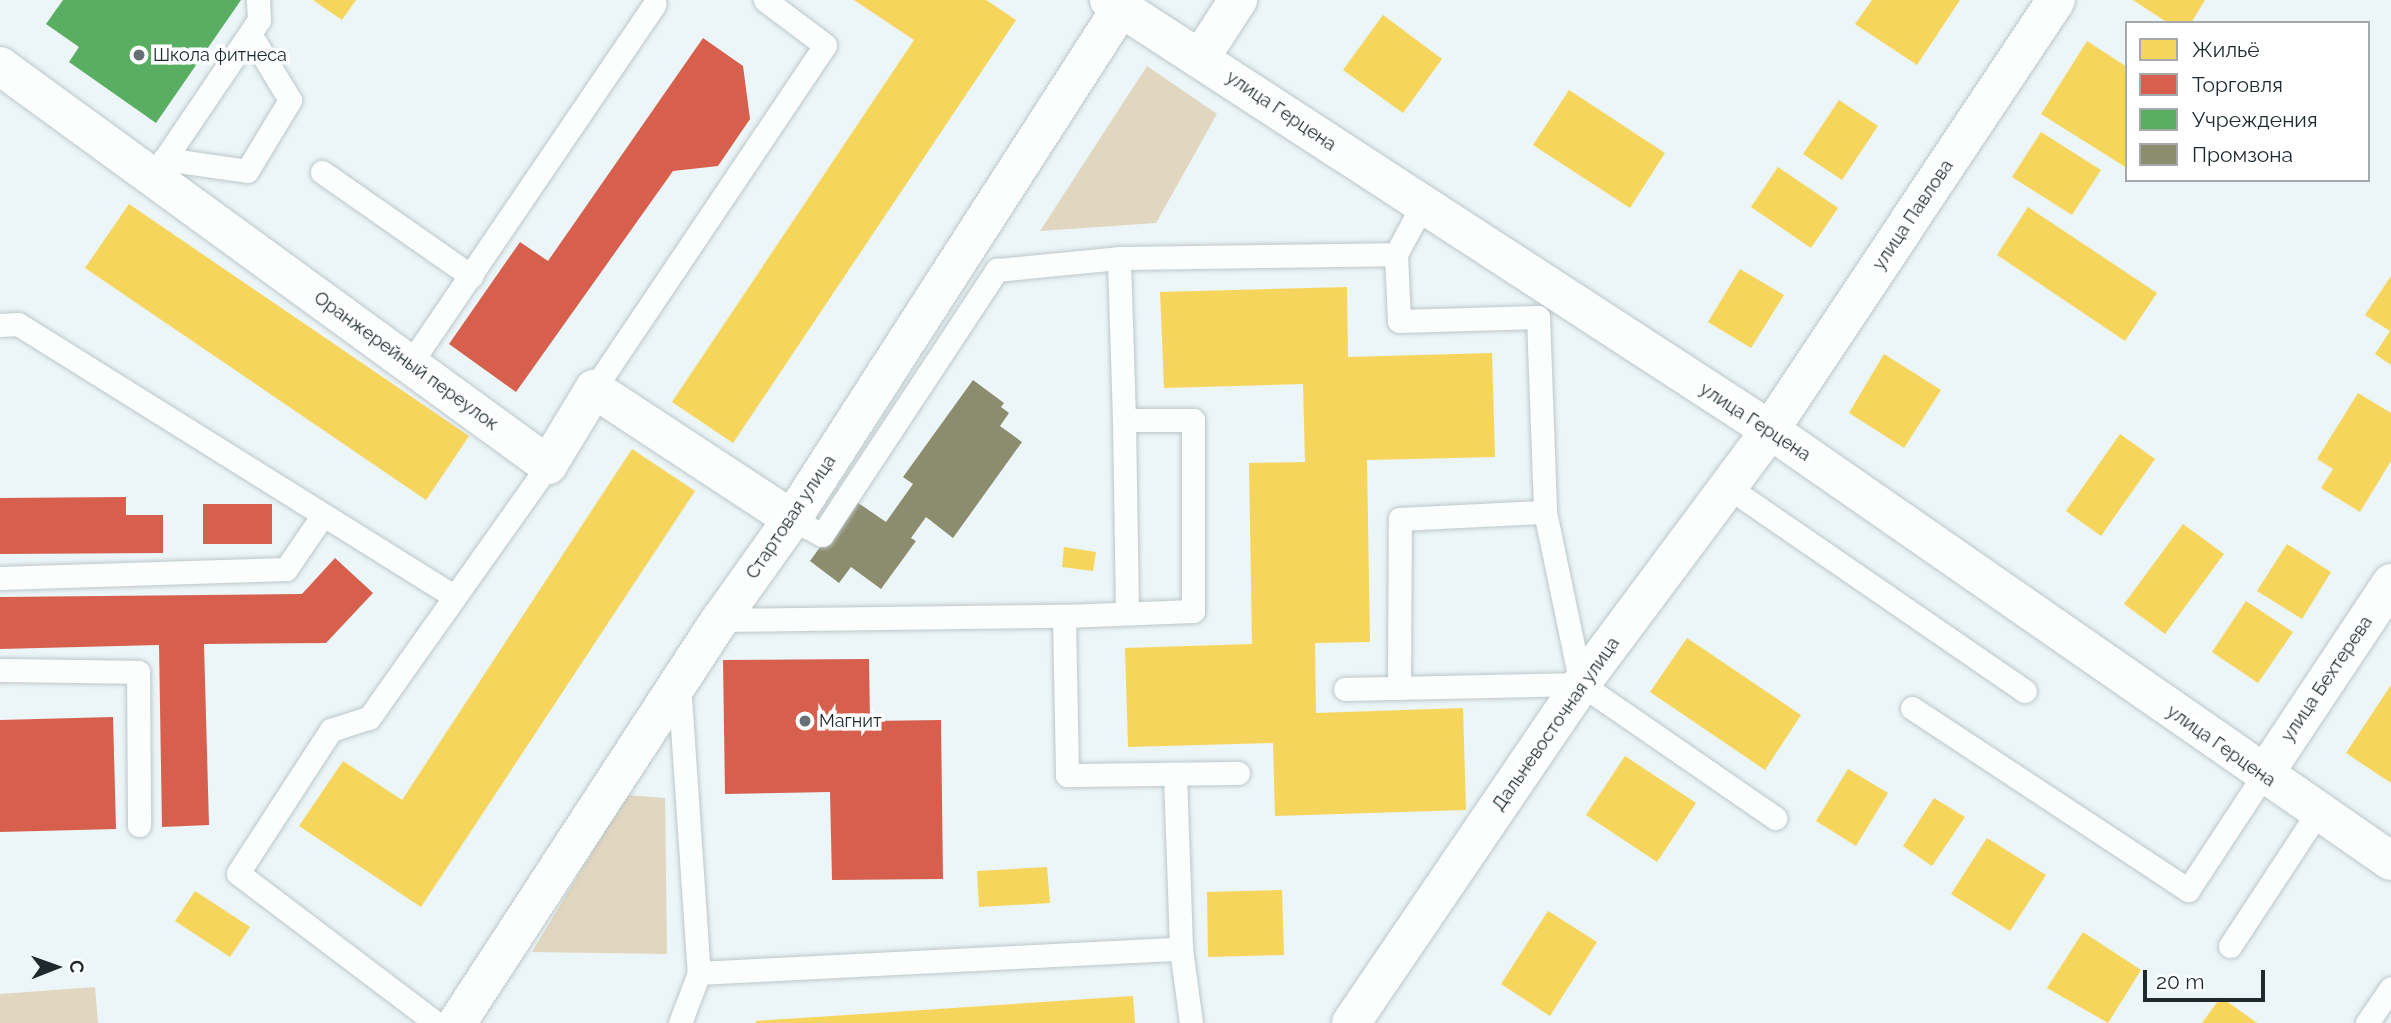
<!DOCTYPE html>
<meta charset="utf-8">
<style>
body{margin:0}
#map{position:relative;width:2391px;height:1023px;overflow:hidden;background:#ecf5f7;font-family:Raleway,sans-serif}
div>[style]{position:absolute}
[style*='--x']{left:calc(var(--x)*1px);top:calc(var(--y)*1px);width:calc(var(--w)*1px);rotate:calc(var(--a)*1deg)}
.green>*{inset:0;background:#e1d6bf}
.homes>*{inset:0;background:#f6d55c}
.shops>*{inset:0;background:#d6604d}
.public>*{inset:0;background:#5aae61}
.industry>*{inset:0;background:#8c8c6e}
.roads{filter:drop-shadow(0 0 2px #bcc7ca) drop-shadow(0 0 2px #bcc7ca)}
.lane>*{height:23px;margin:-11.5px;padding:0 11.5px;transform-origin:11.5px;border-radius:11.5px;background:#fcfefe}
.street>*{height:38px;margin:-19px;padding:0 19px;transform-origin:19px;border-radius:19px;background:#fcfefe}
.dots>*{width:19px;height:19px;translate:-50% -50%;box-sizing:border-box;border:4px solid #fff;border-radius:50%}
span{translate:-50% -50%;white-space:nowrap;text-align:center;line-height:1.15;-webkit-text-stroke:7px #fff;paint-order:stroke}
.poi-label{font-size:18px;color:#1c2a2f}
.left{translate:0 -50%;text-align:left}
.street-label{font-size:18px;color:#1c2a2f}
.legend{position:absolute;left:2125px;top:21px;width:245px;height:161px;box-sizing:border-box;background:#fff;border:2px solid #a4aaac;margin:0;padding:9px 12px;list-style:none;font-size:21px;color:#1c2a2f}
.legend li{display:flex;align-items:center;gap:14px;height:35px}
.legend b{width:35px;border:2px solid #a4aaac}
.north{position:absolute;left:21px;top:932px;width:70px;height:70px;-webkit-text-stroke:5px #fff;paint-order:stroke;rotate:89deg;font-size:19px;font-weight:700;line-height:28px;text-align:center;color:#1c2a2f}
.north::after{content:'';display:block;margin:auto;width:24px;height:32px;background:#1c2a2f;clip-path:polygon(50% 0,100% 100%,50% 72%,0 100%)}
.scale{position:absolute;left:2143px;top:970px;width:122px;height:32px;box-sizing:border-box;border:4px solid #1c2a2f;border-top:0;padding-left:9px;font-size:21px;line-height:24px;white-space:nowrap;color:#1c2a2f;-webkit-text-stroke:5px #fff;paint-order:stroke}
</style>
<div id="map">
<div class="green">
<i style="clip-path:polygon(1147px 66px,1217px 114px,1156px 223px,1040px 231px)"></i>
<i style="clip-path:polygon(626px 795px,665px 798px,667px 954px,532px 952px)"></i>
<i style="clip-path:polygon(95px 987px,98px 1023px,0 1023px,0 994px)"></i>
</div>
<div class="homes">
<i style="clip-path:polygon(313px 0,356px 0,342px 20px)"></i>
<i style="clip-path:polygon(854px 0,986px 0,1016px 20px,733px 443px,672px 402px,914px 40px)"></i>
<i style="clip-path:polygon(1872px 0,1960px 0,1917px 65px,1855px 24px)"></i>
<i style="clip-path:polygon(2133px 0,2205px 0,2191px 23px,2168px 23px)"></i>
<i style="clip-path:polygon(1383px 15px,1442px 59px,1403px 113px,1343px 70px)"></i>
<i style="clip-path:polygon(2087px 41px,2127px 67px,2127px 168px,2041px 114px)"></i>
<i style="clip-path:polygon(1569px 90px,1665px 153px,1630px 208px,1533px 145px)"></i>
<i style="clip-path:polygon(1839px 100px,1878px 126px,1842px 180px,1803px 154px)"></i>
<i style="clip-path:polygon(2041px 132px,2101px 170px,2072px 215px,2012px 177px)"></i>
<i style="clip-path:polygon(1778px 167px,1838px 208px,1811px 248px,1751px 207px)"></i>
<i style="clip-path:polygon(129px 204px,469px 436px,426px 500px,85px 268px)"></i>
<i style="clip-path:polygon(2028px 207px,2157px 293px,2125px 341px,1997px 255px)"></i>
<i style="clip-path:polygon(1740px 269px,1784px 295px,1751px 348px,1708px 322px)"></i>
<i style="clip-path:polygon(2391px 276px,2391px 365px,2375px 354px,2390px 331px,2365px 315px)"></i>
<i style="clip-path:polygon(1347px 287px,1348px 357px,1492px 353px,1495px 457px,1367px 460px,1370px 642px,1315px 643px,1316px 713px,1463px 708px,1466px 810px,1275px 816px,1273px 743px,1128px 747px,1125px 648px,1252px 644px,1249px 463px,1305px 462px,1303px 384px,1164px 388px,1160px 292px)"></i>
<i style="clip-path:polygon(1884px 354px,1941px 390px,1904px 448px,1849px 413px)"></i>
<i style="clip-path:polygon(2358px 393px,2391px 413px,2391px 461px,2360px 512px,2321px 488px,2333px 469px,2317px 459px)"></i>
<i style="clip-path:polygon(2120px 434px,2155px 459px,2101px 536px,2066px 511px)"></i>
<i style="clip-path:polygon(632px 449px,695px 491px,421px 907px,299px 826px,343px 761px,402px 800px)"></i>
<i style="clip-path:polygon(2183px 524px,2224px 554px,2165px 634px,2124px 604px)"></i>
<i style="clip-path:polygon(2287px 544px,2331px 572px,2302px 619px,2257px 591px)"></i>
<i style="clip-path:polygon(1064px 547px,1096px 552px,1093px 571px,1062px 567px)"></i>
<i style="clip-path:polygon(2246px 601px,2293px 632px,2258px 683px,2212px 652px)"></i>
<i style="clip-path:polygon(1687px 638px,1801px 715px,1765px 770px,1650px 692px)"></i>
<i style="clip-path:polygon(2391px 685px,2391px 783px,2346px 753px)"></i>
<i style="clip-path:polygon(1625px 756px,1696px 803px,1657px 862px,1586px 815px)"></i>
<i style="clip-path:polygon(1848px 769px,1888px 793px,1856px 846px,1816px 821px)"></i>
<i style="clip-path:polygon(1934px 798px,1965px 817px,1932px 866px,1903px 846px)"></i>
<i style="clip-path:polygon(1987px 838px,2046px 875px,2010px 931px,1951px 894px)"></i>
<i style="clip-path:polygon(1047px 867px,1050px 903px,979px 907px,977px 871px)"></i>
<i style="clip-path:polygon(1282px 890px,1284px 955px,1208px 957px,1207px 892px)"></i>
<i style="clip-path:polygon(195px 891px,250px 927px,230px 957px,175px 921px)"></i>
<i style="clip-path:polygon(1548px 911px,1597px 942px,1550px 1016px,1501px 984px)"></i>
<i style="clip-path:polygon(2083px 932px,2141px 970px,2108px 1023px,2047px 988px)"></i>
<i style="clip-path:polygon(1133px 996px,1135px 1023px,756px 1023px,756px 1021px)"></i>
<i style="clip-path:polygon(2221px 997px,2257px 1023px,2202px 1023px)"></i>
</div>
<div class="shops">
<i style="clip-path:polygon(703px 38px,743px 66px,750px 119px,718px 166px,673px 171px,516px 392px,449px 344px,520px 242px,548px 261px)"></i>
<i style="clip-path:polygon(126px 497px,126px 515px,163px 515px,163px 553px,0 554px,0 498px)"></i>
<i style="clip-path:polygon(203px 504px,272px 504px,272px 544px,203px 544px)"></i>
<i style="clip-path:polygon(335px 558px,373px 593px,326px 643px,204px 644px,209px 825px,162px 827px,159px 645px,0 649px,0 597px,302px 594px)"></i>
<i style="clip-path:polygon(869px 659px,870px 721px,941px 720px,943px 879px,832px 880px,830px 792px,725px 794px,723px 660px)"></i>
<i style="clip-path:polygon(113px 717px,116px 829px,0 832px,0 720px)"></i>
</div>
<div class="public">
<i style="clip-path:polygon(63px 0,241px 0,156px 123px,69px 62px,79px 47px,46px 24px)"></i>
</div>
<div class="industry">
<i style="clip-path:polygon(973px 380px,1004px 403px,1001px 407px,1009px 413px,1000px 426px,1022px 442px,953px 538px,926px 517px,911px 538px,916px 541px,881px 589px,851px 567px,839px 583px,810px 561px,854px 500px,886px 522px,913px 484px,903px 477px)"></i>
</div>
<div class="roads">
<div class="lane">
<i style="--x:164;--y:159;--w:84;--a:8.2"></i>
<i style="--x:247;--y:171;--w:83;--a:-58.8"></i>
<i style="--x:290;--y:100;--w:77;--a:-121.2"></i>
<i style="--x:158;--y:169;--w:180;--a:-55.9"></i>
<i style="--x:259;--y:20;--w:20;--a:-93"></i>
<i style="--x:322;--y:172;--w:182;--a:34.9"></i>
<i style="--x:1396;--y:254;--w:55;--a:-61.6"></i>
<i style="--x:0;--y:325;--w:18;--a:-3"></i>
<i style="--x:18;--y:324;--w:515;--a:31.99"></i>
<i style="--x:410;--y:364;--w:435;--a:-55.8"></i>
<i style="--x:594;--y:389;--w:414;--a:-56.1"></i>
<i style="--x:825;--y:45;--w:75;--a:-143.1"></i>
<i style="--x:1124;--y:420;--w:193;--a:89.1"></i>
<i style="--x:1728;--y:487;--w:360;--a:34.5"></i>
<i style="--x:792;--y:519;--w:34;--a:28"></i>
<i style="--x:822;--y:535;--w:318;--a:-56.6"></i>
<i style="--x:997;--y:270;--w:123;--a:-5.6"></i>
<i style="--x:0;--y:578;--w:286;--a:-1.8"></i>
<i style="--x:286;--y:569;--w:65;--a:-55.6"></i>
<i style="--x:1064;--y:616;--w:129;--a:-2.2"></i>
<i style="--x:1193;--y:611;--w:191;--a:-90"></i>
<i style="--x:1193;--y:420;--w:69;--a:180"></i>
<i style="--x:1124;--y:420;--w:162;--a:-91.8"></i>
<i style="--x:1119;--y:258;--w:277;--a:-0.8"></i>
<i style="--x:1396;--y:254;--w:67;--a:87.4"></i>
<i style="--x:1399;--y:321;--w:139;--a:-1.6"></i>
<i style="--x:1538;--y:317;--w:195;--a:87.9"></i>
<i style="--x:1545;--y:512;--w:176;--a:78.2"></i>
<i style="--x:1581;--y:684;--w:236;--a:178.8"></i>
<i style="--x:720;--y:620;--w:344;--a:-0.7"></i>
<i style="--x:1064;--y:616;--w:159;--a:88.9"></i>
<i style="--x:1067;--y:775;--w:171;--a:-0.7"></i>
<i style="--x:0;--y:670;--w:138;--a:0.8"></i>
<i style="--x:138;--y:672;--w:153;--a:89.6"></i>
<i style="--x:679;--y:683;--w:291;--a:86.1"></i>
<i style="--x:1581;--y:684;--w:236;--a:34.6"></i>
<i style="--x:1399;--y:688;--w:169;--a:-89.7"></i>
<i style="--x:1400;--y:519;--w:145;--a:-2.8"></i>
<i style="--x:1912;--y:708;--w:331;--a:33.4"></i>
<i style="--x:2188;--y:890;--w:136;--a:-56.7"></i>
<i style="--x:1175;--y:775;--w:174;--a:88"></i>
<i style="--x:1181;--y:949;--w:75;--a:82.3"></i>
<i style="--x:2230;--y:946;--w:160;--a:-56.7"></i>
<i style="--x:436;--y:1023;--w:248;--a:-142.9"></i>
<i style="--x:238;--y:873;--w:171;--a:-57"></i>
<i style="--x:331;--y:730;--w:40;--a:-18"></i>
<i style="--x:369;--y:718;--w:310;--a:-54.7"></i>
<i style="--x:680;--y:1023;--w:53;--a:-69.2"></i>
<i style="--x:699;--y:973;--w:483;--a:-2.9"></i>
<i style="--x:2367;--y:1023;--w:42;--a:-55.6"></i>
</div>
<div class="street">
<i style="--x:1109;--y:0;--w:789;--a:33.05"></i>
<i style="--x:1770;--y:430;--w:756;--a:34.76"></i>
<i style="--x:1201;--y:57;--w:68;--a:-57"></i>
<i style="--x:0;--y:66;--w:678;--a:36.06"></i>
<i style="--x:548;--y:465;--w:89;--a:-58.8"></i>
<i style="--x:594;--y:389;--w:237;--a:33.3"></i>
<i style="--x:2263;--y:776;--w:232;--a:-56.4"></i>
<i style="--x:457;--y:1023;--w:481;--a:-56.9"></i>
<i style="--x:720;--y:620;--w:124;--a:-54.5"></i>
<i style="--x:792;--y:519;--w:608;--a:-57.23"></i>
<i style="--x:1351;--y:1023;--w:410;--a:-55.8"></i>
<i style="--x:1581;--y:684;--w:317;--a:-53.3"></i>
<i style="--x:1770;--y:430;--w:516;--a:-56.37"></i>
</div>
</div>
<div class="dots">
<i style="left:139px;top:55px;background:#657175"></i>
<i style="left:805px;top:721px;background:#657175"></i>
</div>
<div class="poi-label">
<span class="left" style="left:153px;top:55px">Школа фитнеса</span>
<span class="left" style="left:819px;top:721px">Магнит</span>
</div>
<div class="street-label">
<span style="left:1281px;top:111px;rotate:34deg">улица Герцена</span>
<span style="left:1913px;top:215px;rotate:-56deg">улица Павлова</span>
<span style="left:406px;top:361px;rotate:36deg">Оранжерейный переулок</span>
<span style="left:1755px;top:422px;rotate:33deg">улица Герцена</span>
<span style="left:791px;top:517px;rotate:-56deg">Стартовая улица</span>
<span style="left:2327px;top:679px;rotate:-56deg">улица Бехтерева</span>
<span style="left:1556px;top:724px;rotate:-55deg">Дальневосточная улица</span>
<span style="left:2221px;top:746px;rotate:35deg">улица Герцена</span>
</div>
<ul class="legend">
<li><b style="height:19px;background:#f6d55c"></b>Жильё</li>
<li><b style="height:19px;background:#d6604d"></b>Торговля</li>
<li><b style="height:19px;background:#5aae61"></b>Учреждения</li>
<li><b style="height:19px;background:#8c8c6e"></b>Промзона</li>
</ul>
<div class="north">С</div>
<div class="scale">20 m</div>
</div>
